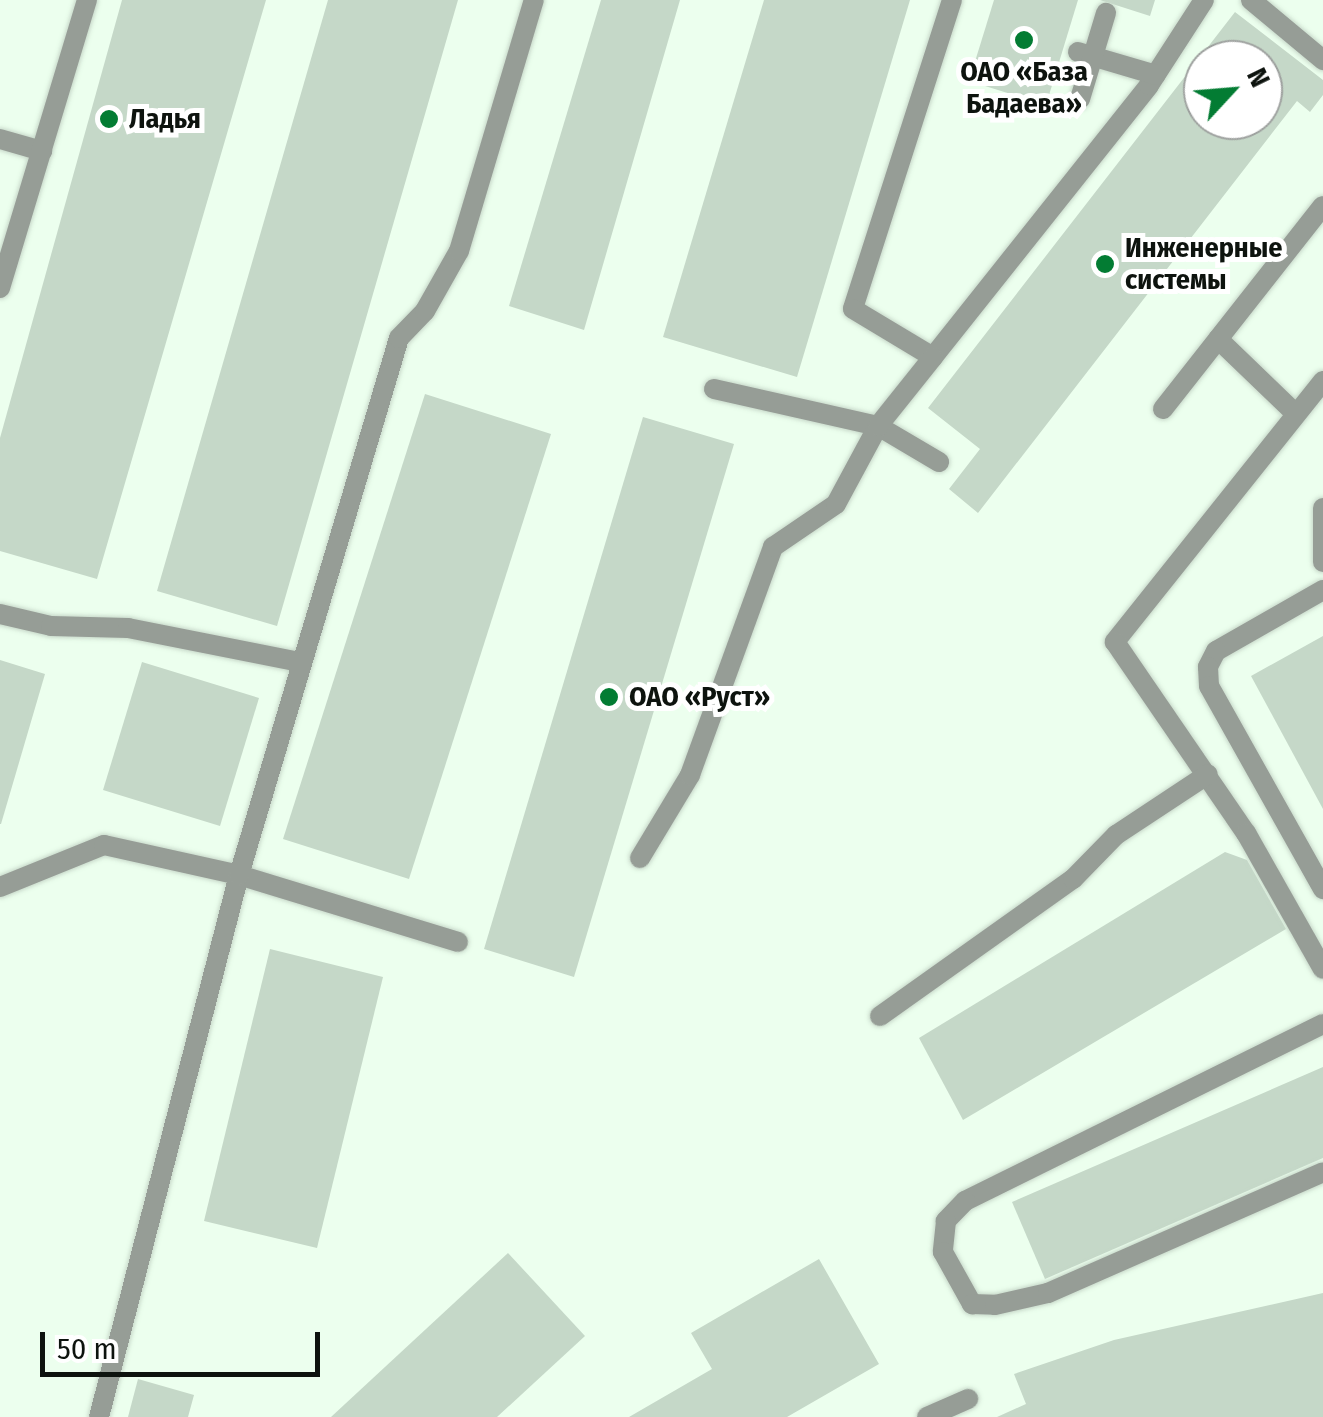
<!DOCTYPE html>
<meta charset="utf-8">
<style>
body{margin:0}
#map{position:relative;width:1323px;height:1417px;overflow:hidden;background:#ecffee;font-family:"Fira Sans Condensed",sans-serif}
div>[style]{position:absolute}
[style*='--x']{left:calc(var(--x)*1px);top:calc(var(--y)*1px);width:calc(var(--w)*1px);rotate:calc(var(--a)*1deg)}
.building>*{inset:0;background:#c5d8c8}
.roads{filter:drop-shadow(0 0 2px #c8d9ca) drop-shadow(0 0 2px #c8d9ca)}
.service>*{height:20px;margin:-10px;padding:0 10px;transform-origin:10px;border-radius:10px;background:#969d96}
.dots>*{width:28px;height:28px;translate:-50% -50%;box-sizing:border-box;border:5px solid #fff;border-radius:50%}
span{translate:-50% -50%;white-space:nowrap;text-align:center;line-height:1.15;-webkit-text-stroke:10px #fff;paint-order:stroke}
.poi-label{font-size:28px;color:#0d130e;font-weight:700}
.left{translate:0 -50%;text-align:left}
.north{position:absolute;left:1183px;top:40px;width:100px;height:100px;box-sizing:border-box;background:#fff;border:2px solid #9ea19f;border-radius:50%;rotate:64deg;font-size:28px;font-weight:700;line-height:40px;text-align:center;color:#0d130e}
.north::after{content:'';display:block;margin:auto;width:35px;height:45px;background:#037c33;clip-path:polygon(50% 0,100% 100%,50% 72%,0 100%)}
.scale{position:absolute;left:40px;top:1332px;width:280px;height:45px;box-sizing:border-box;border:5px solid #0d130e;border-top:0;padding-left:12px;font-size:30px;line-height:35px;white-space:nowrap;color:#0d130e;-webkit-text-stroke:8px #fff;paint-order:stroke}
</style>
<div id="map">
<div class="building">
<i style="clip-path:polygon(122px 0,266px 0,97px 579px,0 551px,0 438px)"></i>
<i style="clip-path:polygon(328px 0,458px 0,277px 626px,157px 591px)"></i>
<i style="clip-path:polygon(601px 0,680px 0,584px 330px,509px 306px)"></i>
<i style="clip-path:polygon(764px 0,910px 0,797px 377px,663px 337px)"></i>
<i style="clip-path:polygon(994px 0,1078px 0,1046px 105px,969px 81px)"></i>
<i style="clip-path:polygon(1100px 0,1155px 0,1150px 16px)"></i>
<i style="clip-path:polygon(evenodd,1235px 12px,1323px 80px,1323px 95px,1310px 112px,1297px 101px,978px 513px,949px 489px,980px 449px,928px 408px,1235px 12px,1203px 60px,1263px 60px,1263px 120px,1203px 120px,1203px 60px)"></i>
<i style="clip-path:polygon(425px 394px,551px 434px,409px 879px,283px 839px)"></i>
<i style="clip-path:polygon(643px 417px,734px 444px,574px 977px,484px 949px)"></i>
<i style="clip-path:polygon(1323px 636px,1323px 809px,1251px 676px)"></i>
<i style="clip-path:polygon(0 660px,45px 674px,1px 824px,0 824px)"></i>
<i style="clip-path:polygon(142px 662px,259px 698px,220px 826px,103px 790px)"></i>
<i style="clip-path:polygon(1225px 852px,1247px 860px,1286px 929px,963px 1120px,919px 1038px)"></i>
<i style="clip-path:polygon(270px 949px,383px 977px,317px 1248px,204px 1221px)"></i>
<i style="clip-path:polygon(1323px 1067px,1323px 1158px,1045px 1279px,1012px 1202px)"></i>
<i style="clip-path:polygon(508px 1253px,585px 1336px,497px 1417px,331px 1417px)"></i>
<i style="clip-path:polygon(819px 1259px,879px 1364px,787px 1417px,629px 1417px,712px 1369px,691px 1333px)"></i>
<i style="clip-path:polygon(1323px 1293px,1323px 1417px,997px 1417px,1026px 1404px,1014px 1374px,1114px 1340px)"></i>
<i style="clip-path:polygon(138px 1379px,194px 1395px,188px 1417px,128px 1417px)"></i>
</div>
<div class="roads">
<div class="service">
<i style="--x:952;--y:0;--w:324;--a:107.8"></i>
<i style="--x:853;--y:309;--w:93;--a:31"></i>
<i style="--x:933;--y:357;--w:347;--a:-51.5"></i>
<i style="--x:1149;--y:85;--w:101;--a:-57.1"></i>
<i style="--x:1251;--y:0;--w:94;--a:39.8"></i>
<i style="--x:1078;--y:52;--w:81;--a:16.4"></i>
<i style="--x:1080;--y:99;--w:90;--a:-73.2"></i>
<i style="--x:0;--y:139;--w:44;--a:15.9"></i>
<i style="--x:0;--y:288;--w:301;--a:-73.2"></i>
<i style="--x:1218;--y:339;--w:108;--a:43.9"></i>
<i style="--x:1323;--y:381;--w:334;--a:128.6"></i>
<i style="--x:1115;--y:642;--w:232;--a:55.6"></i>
<i style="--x:1246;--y:833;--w:156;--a:60.5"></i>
<i style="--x:714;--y:389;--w:168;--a:12.7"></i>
<i style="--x:878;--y:426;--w:71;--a:30.5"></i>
<i style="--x:1163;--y:409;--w:258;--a:-51.8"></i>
<i style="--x:1323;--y:508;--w:54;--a:90"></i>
<i style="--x:1323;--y:590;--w:123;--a:150.3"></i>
<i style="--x:1216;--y:651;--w:18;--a:117"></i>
<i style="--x:1208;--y:667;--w:19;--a:87"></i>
<i style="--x:1209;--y:686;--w:233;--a:60.7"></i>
<i style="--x:0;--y:614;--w:52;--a:13.2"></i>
<i style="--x:51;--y:626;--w:77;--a:1.5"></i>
<i style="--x:128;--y:628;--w:175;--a:11.2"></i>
<i style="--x:640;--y:858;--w:97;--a:-58.9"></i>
<i style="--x:690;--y:775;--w:243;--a:-70"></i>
<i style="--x:773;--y:547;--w:76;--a:-34.3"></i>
<i style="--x:836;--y:504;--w:89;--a:-61.7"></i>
<i style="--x:878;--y:426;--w:88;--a:-51.4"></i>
<i style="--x:0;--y:887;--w:112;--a:-22"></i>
<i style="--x:104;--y:845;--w:138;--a:12.5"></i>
<i style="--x:239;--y:875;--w:229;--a:17"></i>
<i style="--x:880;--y:1016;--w:237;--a:-35.4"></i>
<i style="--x:1073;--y:879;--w:62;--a:-45.7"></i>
<i style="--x:1116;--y:835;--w:110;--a:-33.5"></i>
<i style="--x:1323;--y:1024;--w:399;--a:153.7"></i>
<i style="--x:965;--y:1201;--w:28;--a:134"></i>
<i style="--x:946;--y:1221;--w:31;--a:96"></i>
<i style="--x:943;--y:1252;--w:60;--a:60.9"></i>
<i style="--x:972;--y:1304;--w:23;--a:2"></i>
<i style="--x:995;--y:1305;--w:54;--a:-12.8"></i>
<i style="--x:1048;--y:1293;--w:300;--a:-23.7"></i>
<i style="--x:99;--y:1417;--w:560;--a:-75.52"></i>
<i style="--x:239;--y:875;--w:560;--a:-73.41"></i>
<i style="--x:399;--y:338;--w:37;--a:-46"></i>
<i style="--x:425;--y:311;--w:69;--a:-60.5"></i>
<i style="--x:459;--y:251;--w:262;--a:-73.4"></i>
<i style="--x:927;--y:1417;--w:45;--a:-23.7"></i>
</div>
</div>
<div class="dots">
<i style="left:1024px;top:40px;background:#037c33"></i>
<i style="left:109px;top:119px;background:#037c33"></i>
<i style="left:1105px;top:264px;background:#037c33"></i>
<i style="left:609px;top:697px;background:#037c33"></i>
</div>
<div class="poi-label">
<span style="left:1024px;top:88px">ОАО «База<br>Бадаева»</span>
<span class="left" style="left:129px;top:119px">Ладья</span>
<span class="left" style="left:1125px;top:264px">Инженерные<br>системы</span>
<span class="left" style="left:629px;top:697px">ОАО «Руст»</span>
</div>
<div class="north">N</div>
<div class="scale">50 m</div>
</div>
